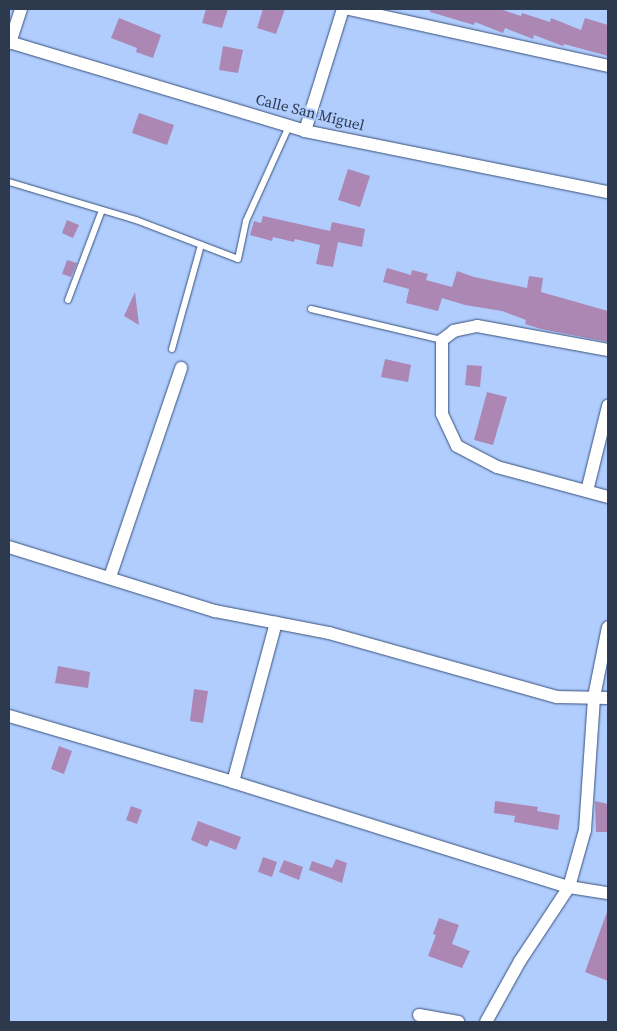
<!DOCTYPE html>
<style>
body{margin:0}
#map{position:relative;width:617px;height:1031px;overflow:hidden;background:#b0cdfe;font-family:"Source Serif 4",serif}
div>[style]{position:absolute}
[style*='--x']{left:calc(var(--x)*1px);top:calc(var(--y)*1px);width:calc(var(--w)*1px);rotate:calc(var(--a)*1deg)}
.building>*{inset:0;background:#ac87b3}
.roads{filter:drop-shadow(0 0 1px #38517b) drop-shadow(0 0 1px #38517b)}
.lane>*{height:6px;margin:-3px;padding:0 3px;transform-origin:3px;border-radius:3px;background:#fff}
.street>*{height:12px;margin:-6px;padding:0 6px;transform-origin:6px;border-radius:6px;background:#fff}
span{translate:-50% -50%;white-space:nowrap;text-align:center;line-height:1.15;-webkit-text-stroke:4px #b0cdfe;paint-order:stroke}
.street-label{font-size:15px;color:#2d394c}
.frame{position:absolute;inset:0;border:10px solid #2d394c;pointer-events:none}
</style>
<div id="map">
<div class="building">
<i style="clip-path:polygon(206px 9px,228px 9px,222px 28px,202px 23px)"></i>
<i style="clip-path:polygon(263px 9px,285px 9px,276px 34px,257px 28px)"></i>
<i style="clip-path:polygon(430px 9px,500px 9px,521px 16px,522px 13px,550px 22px,551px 18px,581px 30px,585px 18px,608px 25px,608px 56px,564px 44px,563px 46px,534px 35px,533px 39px,505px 28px,503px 33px,475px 22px,474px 25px,430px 12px)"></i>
<i style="clip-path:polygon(119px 18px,161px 35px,153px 58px,136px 52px,137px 48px,111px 38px)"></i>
<i style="clip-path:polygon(223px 46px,243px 50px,238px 73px,219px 70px)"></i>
<i style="clip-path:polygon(139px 113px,174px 125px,167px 145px,132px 133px)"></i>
<i style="clip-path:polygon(348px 169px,370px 176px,360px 207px,338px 200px)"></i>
<i style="clip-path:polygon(263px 216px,330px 231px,332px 222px,365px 229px,362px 247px,338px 242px,333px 267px,316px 264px,320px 245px,295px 239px,294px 242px,273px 237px,272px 241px,250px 235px,254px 221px,261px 223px)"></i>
<i style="clip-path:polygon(67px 220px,79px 225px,73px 238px,62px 233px)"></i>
<i style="clip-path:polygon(67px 260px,77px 263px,71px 277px,62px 274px)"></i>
<i style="clip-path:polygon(387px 268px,411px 275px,412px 270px,428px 274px,426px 280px,452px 287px,457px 271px,474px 277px,527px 288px,529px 276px,543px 278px,541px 292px,608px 311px,608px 342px,541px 329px,525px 324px,526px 320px,502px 311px,465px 305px,442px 298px,438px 311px,406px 303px,409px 289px,383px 282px)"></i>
<i style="clip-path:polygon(135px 292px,139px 325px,124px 316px)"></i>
<i style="clip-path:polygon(385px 359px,411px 365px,408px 382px,381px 377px)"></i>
<i style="clip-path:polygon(467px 365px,482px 366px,480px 387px,465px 385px)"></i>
<i style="clip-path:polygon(487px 392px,507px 397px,493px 445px,474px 440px)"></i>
<i style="clip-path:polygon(58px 666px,90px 672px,88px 688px,55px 683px)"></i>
<i style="clip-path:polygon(194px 689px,208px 691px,203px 723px,190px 721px)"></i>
<i style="clip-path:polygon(59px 746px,72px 751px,64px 774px,51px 769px)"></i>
<i style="clip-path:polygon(495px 801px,538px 807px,537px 811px,560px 815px,558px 830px,514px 822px,515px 816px,494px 813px)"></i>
<i style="clip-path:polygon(595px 801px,608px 804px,608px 832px,596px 832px)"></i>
<i style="clip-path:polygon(131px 806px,142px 810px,137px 824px,126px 820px)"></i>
<i style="clip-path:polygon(198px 821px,241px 837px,236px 850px,210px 840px,207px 847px,191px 840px)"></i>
<i style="clip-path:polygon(263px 857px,277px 862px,272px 877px,258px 872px)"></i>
<i style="clip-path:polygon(336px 859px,347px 863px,342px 883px,309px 870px,312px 861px,332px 868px)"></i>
<i style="clip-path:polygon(284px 860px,303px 867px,299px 880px,279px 872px)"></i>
<i style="clip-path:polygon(607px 912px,608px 912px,608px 981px,585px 972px)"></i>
<i style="clip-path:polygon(439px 918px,459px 925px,452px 944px,470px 951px,462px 968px,428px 956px,436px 935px,433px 934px)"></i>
</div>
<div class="roads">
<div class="lane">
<i style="--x:9;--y:182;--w:133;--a:16.7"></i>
<i style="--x:136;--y:220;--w:109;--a:20.9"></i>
<i style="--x:238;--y:259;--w:39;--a:-78"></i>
<i style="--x:246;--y:221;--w:104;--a:-65.6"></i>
<i style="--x:68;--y:300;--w:96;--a:-69.3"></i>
<i style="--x:311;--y:309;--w:135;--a:13.3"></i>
<i style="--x:172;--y:349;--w:108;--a:-74.4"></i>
</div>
<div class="street">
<i style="--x:349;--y:9;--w:265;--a:12.4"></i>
<i style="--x:9;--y:42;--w:309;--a:16.7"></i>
<i style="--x:305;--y:131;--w:309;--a:11.4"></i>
<i style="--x:10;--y:43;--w:36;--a:-72"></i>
<i style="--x:305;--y:131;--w:128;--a:-72.7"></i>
<i style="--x:608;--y:350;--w:133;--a:-169.6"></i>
<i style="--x:477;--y:326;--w:24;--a:168"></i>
<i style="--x:454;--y:331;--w:15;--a:143"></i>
<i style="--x:442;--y:340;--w:74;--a:90"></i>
<i style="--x:442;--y:414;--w:35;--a:65"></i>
<i style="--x:457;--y:446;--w:45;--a:27.7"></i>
<i style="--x:497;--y:467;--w:115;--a:15.1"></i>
<i style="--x:587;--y:491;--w:88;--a:-76.1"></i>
<i style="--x:9;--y:547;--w:216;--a:17.3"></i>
<i style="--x:215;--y:611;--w:116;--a:10.9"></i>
<i style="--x:329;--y:633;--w:237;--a:15.7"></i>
<i style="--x:557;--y:697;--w:51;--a:1.1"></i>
<i style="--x:110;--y:577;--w:221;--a:-71.2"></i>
<i style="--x:9;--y:716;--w:234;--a:16.4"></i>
<i style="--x:233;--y:782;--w:352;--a:17.4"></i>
<i style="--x:569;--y:887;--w:39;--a:9"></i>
<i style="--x:233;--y:782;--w:165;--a:-74.9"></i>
<i style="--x:419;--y:1015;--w:40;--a:10"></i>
<i style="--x:486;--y:1022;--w:70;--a:-60.9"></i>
<i style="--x:520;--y:961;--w:89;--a:-56.5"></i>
<i style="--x:569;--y:887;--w:59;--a:-74.3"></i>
<i style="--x:585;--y:830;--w:133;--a:-86.1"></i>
<i style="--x:594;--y:697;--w:71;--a:-78.7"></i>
</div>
</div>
<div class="street-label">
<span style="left:310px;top:112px;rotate:14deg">Calle San Miguel</span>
</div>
<div class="frame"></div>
</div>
